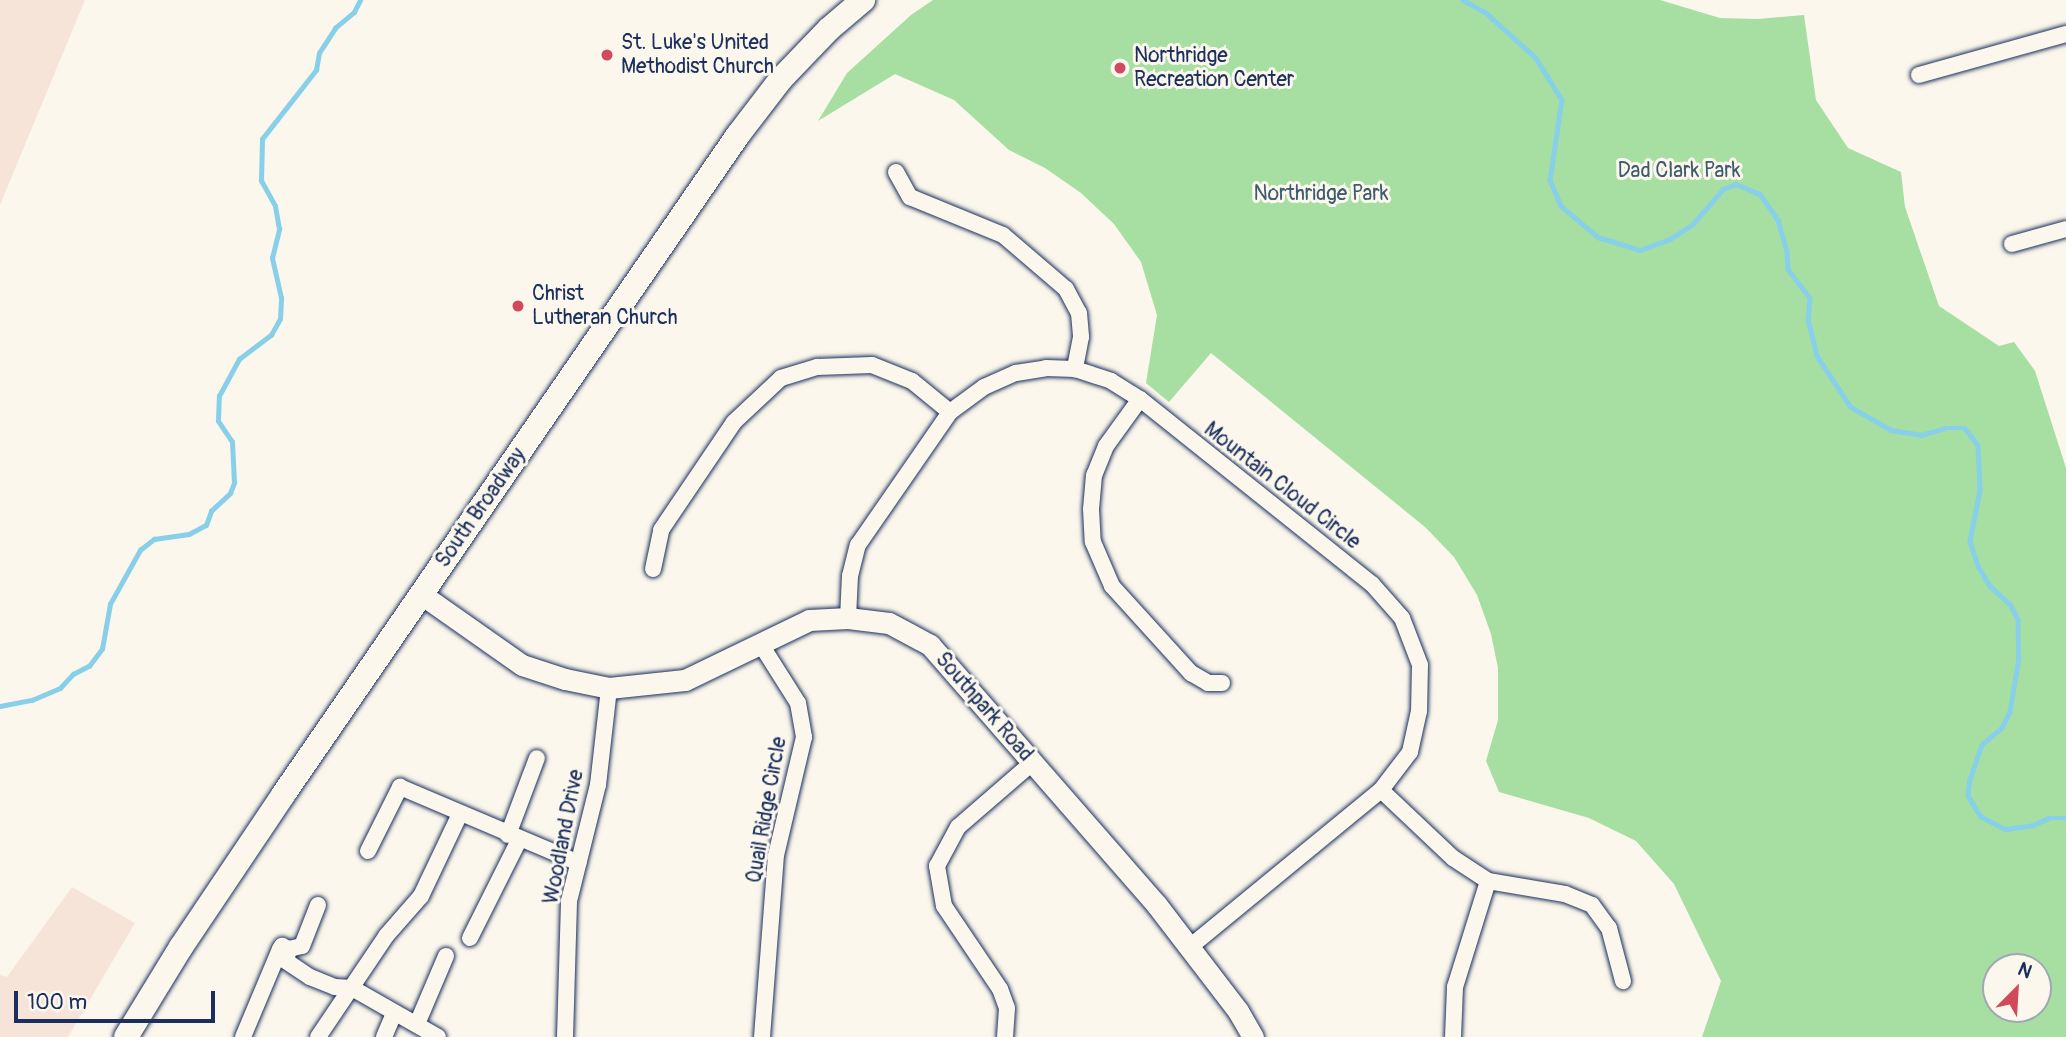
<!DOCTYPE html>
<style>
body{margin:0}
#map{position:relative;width:2066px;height:1037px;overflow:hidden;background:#fbf7ec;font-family:Pangolin,sans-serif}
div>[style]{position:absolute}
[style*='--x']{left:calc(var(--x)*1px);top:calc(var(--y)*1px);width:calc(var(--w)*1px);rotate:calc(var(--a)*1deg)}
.built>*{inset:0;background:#f7e4d8}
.green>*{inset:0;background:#a7dea2}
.stream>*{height:4.5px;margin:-2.25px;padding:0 2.25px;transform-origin:2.25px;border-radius:2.25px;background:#88cfe9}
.roads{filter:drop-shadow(0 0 2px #1b2f5e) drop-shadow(0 0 2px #1b2f5e)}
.street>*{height:16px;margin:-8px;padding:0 8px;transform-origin:8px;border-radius:8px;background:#fbf7ec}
.secondary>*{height:21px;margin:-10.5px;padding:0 10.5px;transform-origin:10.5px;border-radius:10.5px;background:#fbf7ec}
.primary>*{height:24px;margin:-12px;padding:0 12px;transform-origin:12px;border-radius:12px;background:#fbf7ec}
.dots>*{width:19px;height:19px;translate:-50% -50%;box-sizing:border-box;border:4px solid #fbf7ec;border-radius:50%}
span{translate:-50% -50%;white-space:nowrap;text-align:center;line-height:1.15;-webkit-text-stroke:6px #fbf7ec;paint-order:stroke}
.poi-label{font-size:21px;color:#1b2f5e}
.left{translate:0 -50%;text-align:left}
.park-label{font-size:21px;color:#3e5b6f}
.street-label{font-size:21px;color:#1b2f5e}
.north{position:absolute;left:1982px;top:953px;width:70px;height:70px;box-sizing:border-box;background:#fbf7ec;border:2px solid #a1a7b3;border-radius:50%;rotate:24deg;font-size:19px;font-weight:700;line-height:28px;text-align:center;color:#1b2f5e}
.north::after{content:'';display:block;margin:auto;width:24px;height:32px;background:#d1495b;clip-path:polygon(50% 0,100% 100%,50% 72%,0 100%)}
.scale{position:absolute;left:14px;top:991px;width:201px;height:32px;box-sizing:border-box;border:4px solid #1b2f5e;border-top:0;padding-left:9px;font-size:21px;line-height:24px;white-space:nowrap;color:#1b2f5e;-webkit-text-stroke:5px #fbf7ec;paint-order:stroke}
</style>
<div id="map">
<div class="built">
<i style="clip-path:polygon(0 0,85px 0,0 205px)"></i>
<i style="clip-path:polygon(72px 887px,135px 923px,68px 1037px,0 1037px,0 975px,7px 977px)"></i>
</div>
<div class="green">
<i style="clip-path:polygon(evenodd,933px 0,1660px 0,1720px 18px,1758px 19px,1804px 15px,1816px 100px,1848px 148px,1901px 172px,1905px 207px,1939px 306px,1999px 346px,2014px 342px,2035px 371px,2066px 468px,2066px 1037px,1702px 1037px,1721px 981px,1674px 884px,1636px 841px,1589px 818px,1499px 792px,1486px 761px,1498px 720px,1498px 668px,1491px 634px,1477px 595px,1454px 557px,1425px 527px,1211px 353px,1169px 402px,1146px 383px,1157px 315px,1141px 262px,1114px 224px,1081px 193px,1045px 168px,1009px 150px,954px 100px,895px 74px,818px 121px,847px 73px,911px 15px,933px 0,2038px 967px,2038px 1009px,1996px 1009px,1996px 967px,2038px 967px)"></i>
</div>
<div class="stream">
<i style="--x:1463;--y:0;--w:25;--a:29"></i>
<i style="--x:1485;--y:12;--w:69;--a:42"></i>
<i style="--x:1536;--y:58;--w:49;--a:58.2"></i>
<i style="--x:1562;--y:100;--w:81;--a:98.5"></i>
<i style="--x:1550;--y:180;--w:28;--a:67"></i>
<i style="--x:1561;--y:206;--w:48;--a:40"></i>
<i style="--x:1598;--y:237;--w:44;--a:17.2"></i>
<i style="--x:1640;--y:250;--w:32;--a:-20"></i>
<i style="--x:1670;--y:239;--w:27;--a:-33"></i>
<i style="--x:1693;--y:224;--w:46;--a:-49.4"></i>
<i style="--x:1723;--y:189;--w:14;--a:-21"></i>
<i style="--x:1736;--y:184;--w:26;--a:23"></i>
<i style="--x:1760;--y:194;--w:32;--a:55"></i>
<i style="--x:1778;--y:220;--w:32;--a:74"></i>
<i style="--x:1787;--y:251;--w:18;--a:87"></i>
<i style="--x:1788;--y:269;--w:36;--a:53"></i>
<i style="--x:1810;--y:298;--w:21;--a:95"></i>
<i style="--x:1808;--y:319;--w:38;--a:76"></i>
<i style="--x:1817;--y:356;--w:61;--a:56.3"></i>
<i style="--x:1851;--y:407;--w:46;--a:29.9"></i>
<i style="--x:1891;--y:430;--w:30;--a:9"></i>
<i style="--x:1921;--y:435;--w:25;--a:-16"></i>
<i style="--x:1945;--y:428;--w:20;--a:0"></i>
<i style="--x:1965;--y:428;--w:21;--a:53"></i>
<i style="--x:1978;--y:445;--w:45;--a:87.5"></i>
<i style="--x:1980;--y:490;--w:52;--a:101.1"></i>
<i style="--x:1970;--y:541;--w:26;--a:72"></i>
<i style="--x:1978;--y:566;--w:23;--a:59"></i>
<i style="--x:1990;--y:586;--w:27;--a:42"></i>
<i style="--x:2010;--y:604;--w:17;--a:62"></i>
<i style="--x:2018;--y:619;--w:39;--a:89"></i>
<i style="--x:2019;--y:658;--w:55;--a:99.5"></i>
<i style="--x:2010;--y:712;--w:18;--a:117"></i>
<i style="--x:2002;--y:728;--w:26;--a:140"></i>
<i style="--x:1982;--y:745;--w:37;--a:109"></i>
<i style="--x:1970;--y:780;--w:15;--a:98"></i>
<i style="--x:1968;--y:795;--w:24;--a:60"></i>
<i style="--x:1980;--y:816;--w:29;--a:27"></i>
<i style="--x:2006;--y:829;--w:27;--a:-8"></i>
<i style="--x:2033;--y:825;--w:17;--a:-24"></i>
<i style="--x:2049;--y:818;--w:17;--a:0"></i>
<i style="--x:0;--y:706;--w:33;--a:-11"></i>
<i style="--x:32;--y:700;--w:30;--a:-23"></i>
<i style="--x:60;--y:688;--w:19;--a:-47"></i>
<i style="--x:73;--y:674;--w:18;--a:-27"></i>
<i style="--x:89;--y:666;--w:21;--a:-53"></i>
<i style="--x:102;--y:649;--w:46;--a:-79.9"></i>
<i style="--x:110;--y:604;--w:62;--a:-60.9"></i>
<i style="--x:140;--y:550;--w:18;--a:-38"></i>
<i style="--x:154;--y:539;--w:35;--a:-8"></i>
<i style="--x:189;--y:534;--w:19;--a:-28"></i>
<i style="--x:206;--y:525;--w:15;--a:-70"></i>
<i style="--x:211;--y:511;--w:26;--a:-43"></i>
<i style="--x:230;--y:493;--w:11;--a:-68"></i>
<i style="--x:234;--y:483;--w:41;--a:-92.8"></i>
<i style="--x:232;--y:442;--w:25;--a:-124"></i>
<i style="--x:218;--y:421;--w:25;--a:-88"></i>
<i style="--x:219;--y:396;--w:42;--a:-61.6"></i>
<i style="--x:239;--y:359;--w:40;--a:-37"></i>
<i style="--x:271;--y:335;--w:18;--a:-61"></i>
<i style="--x:280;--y:319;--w:21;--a:-87"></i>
<i style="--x:281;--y:298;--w:41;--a:-102.7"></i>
<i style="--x:272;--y:258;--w:30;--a:-76"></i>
<i style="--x:279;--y:229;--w:23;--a:-100"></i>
<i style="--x:275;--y:206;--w:29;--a:-119"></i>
<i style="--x:261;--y:181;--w:42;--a:-88.6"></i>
<i style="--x:262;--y:139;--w:88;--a:-52"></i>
<i style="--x:316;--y:70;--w:17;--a:-80"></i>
<i style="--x:319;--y:53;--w:30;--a:-57"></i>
<i style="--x:335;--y:28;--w:25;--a:-40"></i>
<i style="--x:354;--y:12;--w:13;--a:-63"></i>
</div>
<div class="roads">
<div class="street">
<i style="--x:1919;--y:75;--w:153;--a:-15.6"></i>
<i style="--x:896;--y:172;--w:29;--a:61"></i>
<i style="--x:910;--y:197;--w:100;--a:22.2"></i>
<i style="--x:1003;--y:235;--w:83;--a:40.6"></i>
<i style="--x:1066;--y:289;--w:27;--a:62"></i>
<i style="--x:1079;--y:313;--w:24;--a:85"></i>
<i style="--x:1081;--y:337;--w:33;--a:101"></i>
<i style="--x:2012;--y:244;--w:56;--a:-15.5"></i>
<i style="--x:1140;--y:399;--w:58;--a:125.9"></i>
<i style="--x:1106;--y:446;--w:31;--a:112"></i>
<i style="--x:1094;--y:475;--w:34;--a:95"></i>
<i style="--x:1091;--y:509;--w:33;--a:87"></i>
<i style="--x:1093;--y:542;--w:48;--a:66.6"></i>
<i style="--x:1112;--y:586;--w:118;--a:47.8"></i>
<i style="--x:1191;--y:673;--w:20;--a:30"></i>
<i style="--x:1208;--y:683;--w:14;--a:0"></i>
<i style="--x:653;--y:569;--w:40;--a:-78"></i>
<i style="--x:661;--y:530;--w:130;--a:-55.9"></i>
<i style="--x:734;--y:422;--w:64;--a:-43.1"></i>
<i style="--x:781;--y:378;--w:38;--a:-17"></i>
<i style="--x:817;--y:367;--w:55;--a:-2.1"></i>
<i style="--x:872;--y:365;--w:43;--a:21.8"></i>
<i style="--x:912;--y:381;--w:49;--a:39.2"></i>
<i style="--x:848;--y:618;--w:42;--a:-87.3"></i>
<i style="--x:850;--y:576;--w:32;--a:-76"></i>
<i style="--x:858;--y:545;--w:162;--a:-55.3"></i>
<i style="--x:950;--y:412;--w:42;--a:-36.3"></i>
<i style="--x:984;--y:387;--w:35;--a:-24"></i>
<i style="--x:1016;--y:373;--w:30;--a:-9"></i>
<i style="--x:1046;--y:368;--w:29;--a:2"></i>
<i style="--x:1075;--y:369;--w:38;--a:18"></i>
<i style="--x:1111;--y:381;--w:34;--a:32"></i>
<i style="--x:1140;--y:399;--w:297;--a:38.6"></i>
<i style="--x:1372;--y:584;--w:45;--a:48.6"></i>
<i style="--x:1402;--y:618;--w:50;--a:69"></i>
<i style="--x:1420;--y:665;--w:46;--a:91.2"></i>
<i style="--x:1419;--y:711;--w:42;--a:102.4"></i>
<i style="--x:1410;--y:752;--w:48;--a:127.3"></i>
<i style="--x:1381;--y:790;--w:247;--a:140.6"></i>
<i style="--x:760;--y:643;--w:71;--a:57.7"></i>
<i style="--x:798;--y:703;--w:35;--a:80"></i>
<i style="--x:804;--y:737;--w:121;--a:103.3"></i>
<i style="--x:776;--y:855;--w:183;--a:94.4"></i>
<i style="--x:1381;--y:790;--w:99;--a:43.4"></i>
<i style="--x:1453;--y:858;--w:42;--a:33.3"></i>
<i style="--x:1488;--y:881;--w:78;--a:9.6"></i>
<i style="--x:1565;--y:894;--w:29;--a:22"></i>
<i style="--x:1592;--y:905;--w:29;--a:54"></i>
<i style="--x:1609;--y:928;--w:55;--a:75.2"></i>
<i style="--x:508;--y:835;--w:82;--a:-69.4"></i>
<i style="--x:368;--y:851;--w:72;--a:-63.4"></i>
<i style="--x:400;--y:787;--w:194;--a:23"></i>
<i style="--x:470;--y:938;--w:110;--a:-63.4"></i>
<i style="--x:289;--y:949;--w:12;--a:104"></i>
<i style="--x:286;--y:961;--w:29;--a:34"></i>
<i style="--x:310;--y:977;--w:27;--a:22"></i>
<i style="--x:335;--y:987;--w:17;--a:3"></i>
<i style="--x:352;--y:988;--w:99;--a:29.7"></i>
<i style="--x:417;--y:1024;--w:74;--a:-66.9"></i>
<i style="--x:243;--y:1037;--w:95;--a:-67.2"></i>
<i style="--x:280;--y:949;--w:4;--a:-56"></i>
<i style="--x:282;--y:946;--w:8;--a:23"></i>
<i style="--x:289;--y:949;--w:13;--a:-13"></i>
<i style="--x:302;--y:946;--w:44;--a:-68.7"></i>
<i style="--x:318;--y:1037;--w:122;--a:-56"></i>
<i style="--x:386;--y:936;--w:53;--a:-48.8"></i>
<i style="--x:421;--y:896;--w:91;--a:-64.6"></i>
<i style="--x:384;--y:1037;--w:26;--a:-67"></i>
<i style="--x:565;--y:1037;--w:136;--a:-88.3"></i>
<i style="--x:569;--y:901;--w:120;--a:-76"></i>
<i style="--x:598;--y:785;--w:98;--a:-83.5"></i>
<i style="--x:1005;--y:1037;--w:29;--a:-86"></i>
<i style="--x:1007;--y:1008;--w:20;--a:-110"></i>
<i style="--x:1000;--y:989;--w:100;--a:-124"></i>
<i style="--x:944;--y:906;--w:41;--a:-99.9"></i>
<i style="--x:937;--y:866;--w:44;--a:-61.7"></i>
<i style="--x:958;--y:827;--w:98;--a:-40.9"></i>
<i style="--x:1453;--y:1037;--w:50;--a:-87.7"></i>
<i style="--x:1455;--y:987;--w:111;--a:-72.7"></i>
</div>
<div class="secondary">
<i style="--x:421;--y:594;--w:123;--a:35.1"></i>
<i style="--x:522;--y:665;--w:45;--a:18"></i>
<i style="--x:565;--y:679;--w:45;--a:11.6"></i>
<i style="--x:609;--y:688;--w:76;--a:-6"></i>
<i style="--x:685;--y:680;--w:138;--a:-25.8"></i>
<i style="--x:809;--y:620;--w:39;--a:-3"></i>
<i style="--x:848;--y:618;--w:41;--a:7"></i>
<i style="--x:889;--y:623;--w:47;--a:28.2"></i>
<i style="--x:930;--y:645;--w:344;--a:48.9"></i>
<i style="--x:1156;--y:904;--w:135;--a:52.5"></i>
<i style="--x:1238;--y:1011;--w:30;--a:60"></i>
</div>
<div class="primary">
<i style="--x:126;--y:1037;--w:105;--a:-58.6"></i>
<i style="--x:181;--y:947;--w:183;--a:-56.1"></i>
<i style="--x:283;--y:795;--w:802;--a:-55.42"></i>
<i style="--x:738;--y:135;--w:71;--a:-52.5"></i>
<i style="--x:781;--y:79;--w:69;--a:-46.2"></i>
<i style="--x:829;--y:29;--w:45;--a:-40.5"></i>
</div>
</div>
<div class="dots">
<i style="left:607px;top:55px;background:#d1495b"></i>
<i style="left:1120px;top:68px;background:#d1495b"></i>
<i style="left:518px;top:306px;background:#d1495b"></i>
</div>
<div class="poi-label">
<span class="left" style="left:621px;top:55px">St. Luke's United<br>Methodist Church</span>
<span class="left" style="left:1134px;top:68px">Northridge<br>Recreation Center</span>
<span class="left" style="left:532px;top:306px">Christ<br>Lutheran Church</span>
</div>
<div class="park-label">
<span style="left:1679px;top:171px">Dad Clark Park</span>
<span style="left:1321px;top:194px">Northridge Park</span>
</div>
<div class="street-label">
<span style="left:1282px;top:486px;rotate:38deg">Mountain Cloud Circle</span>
<span style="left:481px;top:508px;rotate:-55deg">South Broadway</span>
<span style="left:984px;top:707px;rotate:49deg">Southpark Road</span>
<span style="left:767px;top:810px;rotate:-80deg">Quail Ridge Circle</span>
<span style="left:564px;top:837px;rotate:-79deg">Woodland Drive</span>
</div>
<div class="north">N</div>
<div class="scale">100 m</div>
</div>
